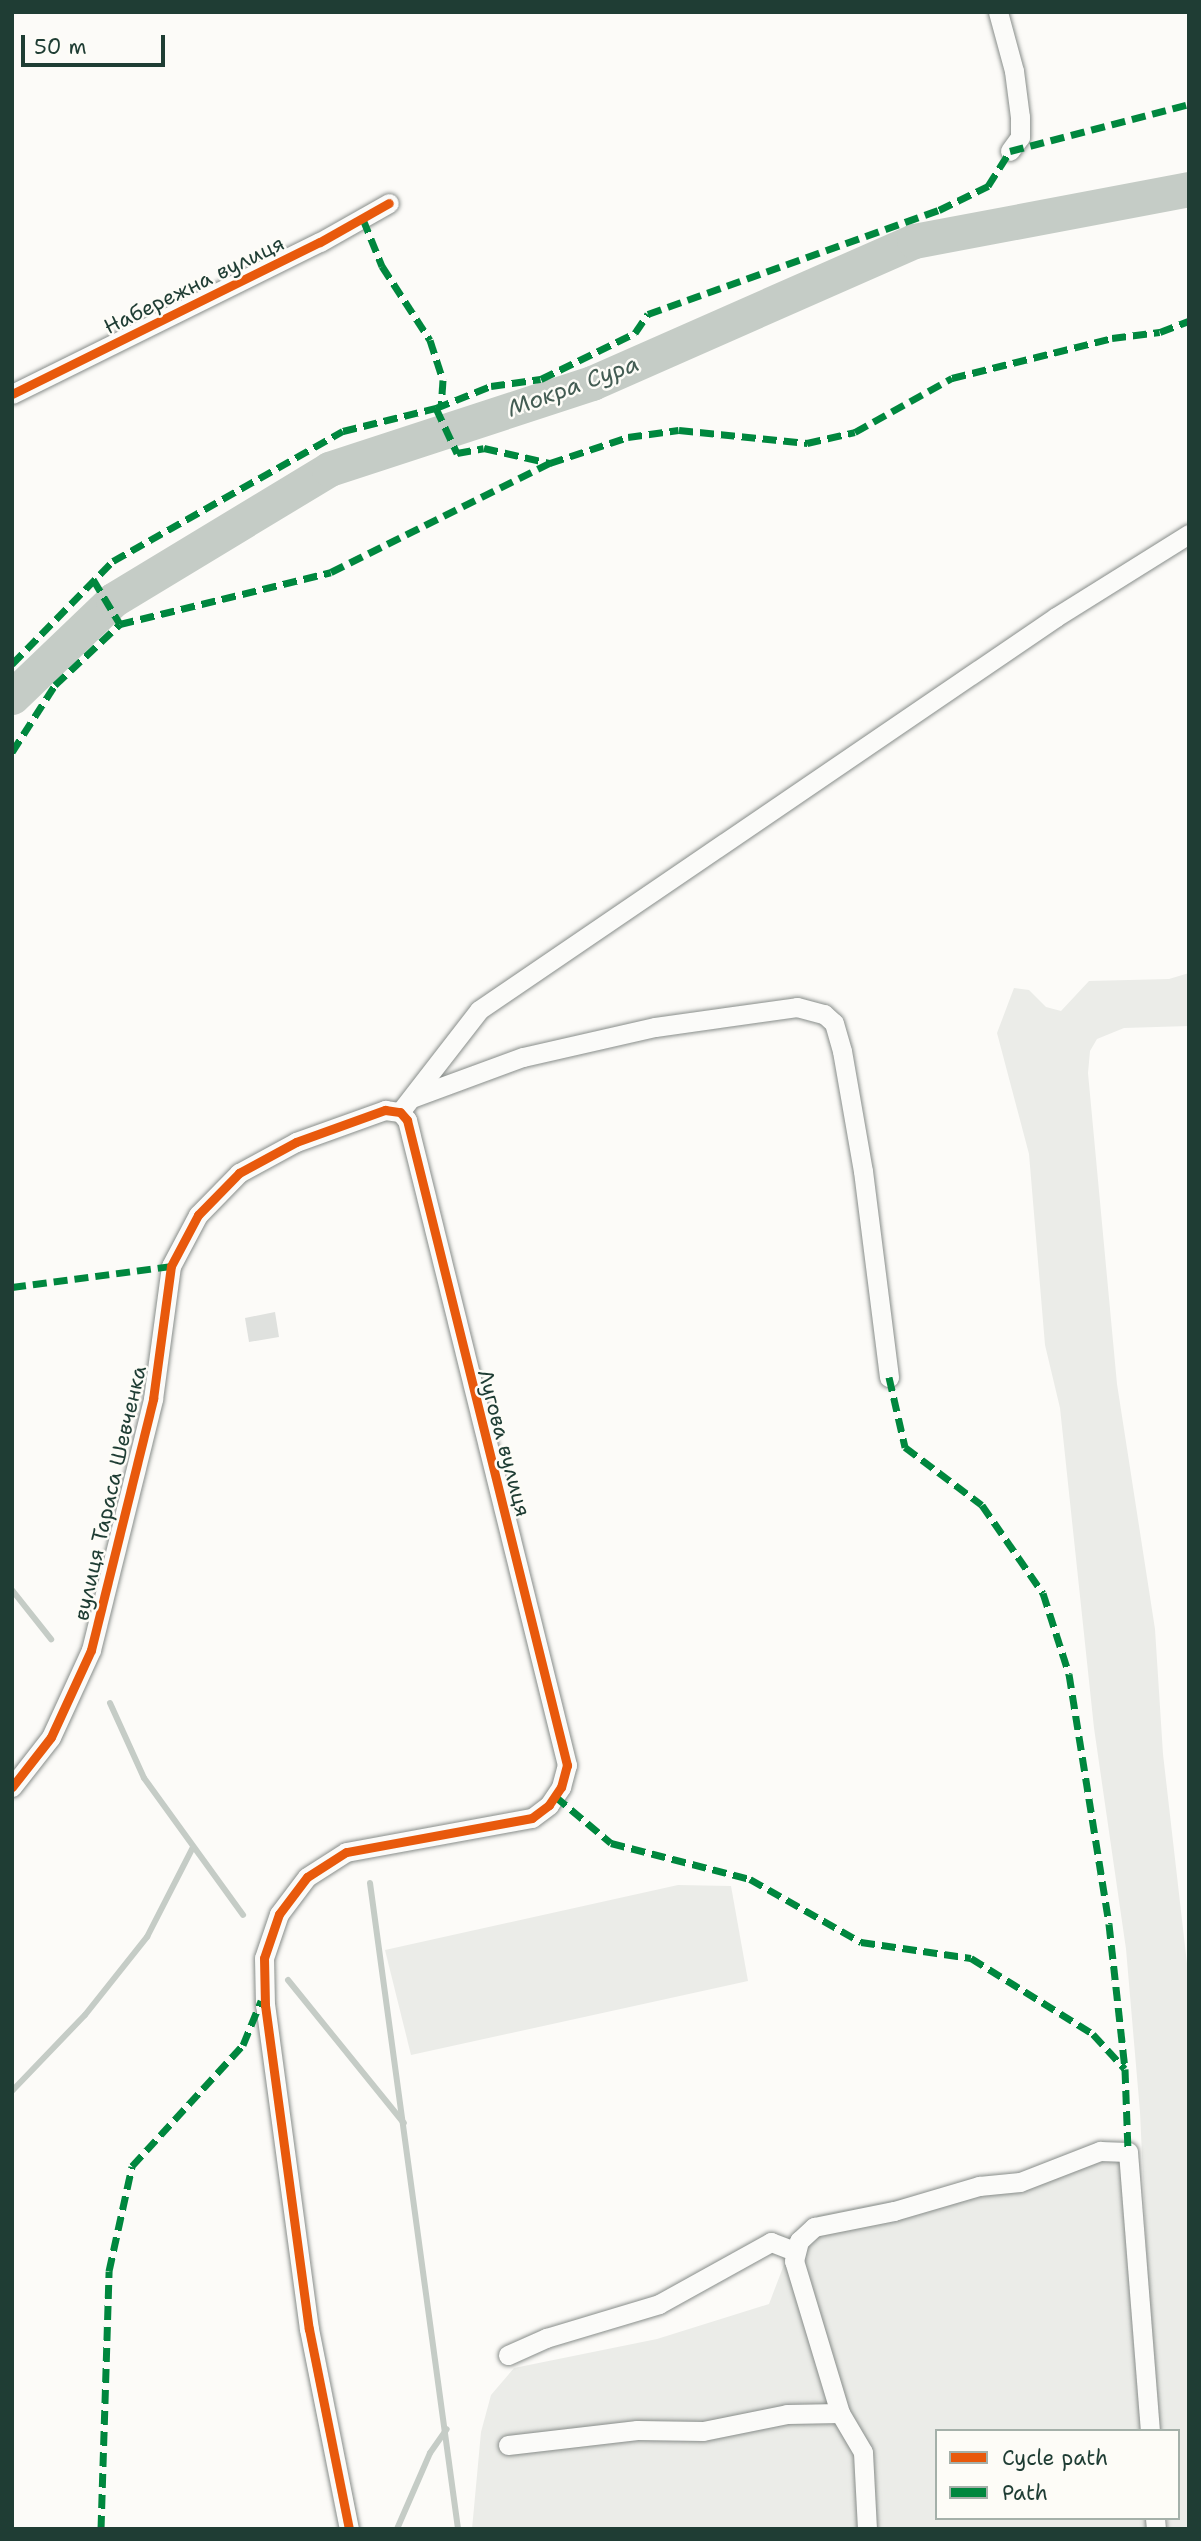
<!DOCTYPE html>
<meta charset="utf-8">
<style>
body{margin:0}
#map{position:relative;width:1201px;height:2541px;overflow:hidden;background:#fcfbf8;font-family:"Shantell Sans",sans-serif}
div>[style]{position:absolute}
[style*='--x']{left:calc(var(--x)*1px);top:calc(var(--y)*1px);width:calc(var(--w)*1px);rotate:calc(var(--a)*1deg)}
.green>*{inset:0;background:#ebece8}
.stream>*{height:6px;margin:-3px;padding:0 3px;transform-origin:3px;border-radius:3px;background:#c5ccc6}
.river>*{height:35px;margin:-17.5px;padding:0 17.5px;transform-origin:17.5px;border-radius:17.5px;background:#c5ccc6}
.building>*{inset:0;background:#dfe1de}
.roads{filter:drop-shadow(0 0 2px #888d8a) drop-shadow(0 0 2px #888d8a)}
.minor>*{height:19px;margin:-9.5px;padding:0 9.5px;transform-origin:9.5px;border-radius:9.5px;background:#fbfbf9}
.quiet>*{height:7px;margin-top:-3.5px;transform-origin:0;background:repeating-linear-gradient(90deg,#00873e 0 14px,transparent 0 21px)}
.cycleway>*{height:9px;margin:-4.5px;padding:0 4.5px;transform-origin:4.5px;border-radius:4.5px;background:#e8590c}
span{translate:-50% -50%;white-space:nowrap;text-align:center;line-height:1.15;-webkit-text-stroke:5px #fdfcf7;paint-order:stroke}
.street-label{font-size:21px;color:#1f3d34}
.water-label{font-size:23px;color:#435c53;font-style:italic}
.frame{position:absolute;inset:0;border:14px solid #1f3d34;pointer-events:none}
.legend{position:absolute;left:935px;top:2429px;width:245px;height:91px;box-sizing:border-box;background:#fdfcf7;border:2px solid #a4b0a9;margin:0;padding:9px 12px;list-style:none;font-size:21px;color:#1f3d34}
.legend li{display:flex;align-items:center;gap:14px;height:35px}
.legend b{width:35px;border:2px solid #a4b0a9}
.scale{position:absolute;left:21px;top:35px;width:144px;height:32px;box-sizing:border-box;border:4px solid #1f3d34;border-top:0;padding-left:9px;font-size:21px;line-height:24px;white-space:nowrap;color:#1f3d34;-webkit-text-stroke:5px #fdfcf7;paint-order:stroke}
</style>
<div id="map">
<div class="green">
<i style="clip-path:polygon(1189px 973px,1189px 1026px,1124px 1028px,1097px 1039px,1090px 1051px,1088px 1073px,1117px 1384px,1155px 1629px,1163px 1754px,1189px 1981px,1189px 2529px,1168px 2529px,1167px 2518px,1178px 2518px,1178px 2431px,1157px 2431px,1153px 2392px,1140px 2112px,1126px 1949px,1094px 1728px,1060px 1408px,1045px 1345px,1029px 1154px,997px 1033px,1014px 988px,1029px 990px,1046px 1007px,1061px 1011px,1089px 981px,1169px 979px)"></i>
<i style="clip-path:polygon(678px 1885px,731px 1886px,748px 1981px,411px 2055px,385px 1950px)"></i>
<i style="clip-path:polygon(1099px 2159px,1120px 2162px,1144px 2431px,937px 2431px,937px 2518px,1149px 2518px,1149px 2529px,472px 2529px,481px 2432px,491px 2395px,514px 2368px,657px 2339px,769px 2304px,793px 2241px,818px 2215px)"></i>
</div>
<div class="stream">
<i style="--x:12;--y:1590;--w:63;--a:51.5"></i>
<i style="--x:110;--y:1703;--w:82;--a:65.6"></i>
<i style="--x:144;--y:1778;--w:169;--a:54.1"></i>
<i style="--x:370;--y:1883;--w:652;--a:82.24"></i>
<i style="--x:288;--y:1980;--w:184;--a:51"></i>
<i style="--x:12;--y:2091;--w:105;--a:-46.2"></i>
<i style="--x:85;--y:2015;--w:100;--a:-51.5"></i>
<i style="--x:147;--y:1937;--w:101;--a:-62.9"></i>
<i style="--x:397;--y:2529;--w:83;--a:-66.5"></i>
<i style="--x:430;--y:2453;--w:29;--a:-55"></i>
</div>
<div class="river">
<i style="--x:12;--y:697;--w:140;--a:-43.8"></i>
<i style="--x:113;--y:600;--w:253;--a:-31.2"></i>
<i style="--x:329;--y:469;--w:277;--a:-18.1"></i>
<i style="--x:592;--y:383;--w:352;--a:-23.8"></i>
<i style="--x:914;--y:241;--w:280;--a:-10.7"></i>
</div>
<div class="building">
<i style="clip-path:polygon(275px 1312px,279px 1337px,249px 1342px,245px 1318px)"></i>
</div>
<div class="roads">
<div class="minor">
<i style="--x:998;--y:12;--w:61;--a:74.8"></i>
<i style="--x:1014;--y:71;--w:46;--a:82.6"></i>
<i style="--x:1020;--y:117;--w:20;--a:90"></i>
<i style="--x:1020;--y:137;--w:17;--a:126"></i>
<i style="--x:12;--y:394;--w:343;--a:-26.3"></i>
<i style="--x:320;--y:242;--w:79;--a:-29.5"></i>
<i style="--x:414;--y:1097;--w:116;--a:-20.2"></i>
<i style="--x:523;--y:1057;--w:135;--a:-12.8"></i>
<i style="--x:655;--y:1027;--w:143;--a:-8"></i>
<i style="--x:797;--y:1007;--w:28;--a:15"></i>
<i style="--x:824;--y:1014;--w:13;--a:42"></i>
<i style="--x:834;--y:1023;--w:29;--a:74"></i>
<i style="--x:842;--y:1051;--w:122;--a:80.1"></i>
<i style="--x:863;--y:1171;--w:208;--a:82.8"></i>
<i style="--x:400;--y:1112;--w:129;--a:-52.2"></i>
<i style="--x:479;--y:1010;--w:698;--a:-34.26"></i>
<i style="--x:1056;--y:617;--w:157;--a:-32"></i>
<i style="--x:12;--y:1787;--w:63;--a:-52"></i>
<i style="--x:51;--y:1737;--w:96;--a:-65.3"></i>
<i style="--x:91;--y:1650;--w:259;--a:-76.1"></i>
<i style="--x:153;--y:1399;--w:134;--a:-82.3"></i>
<i style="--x:171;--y:1266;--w:58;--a:-62.1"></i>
<i style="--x:198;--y:1215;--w:59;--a:-45.7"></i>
<i style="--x:239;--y:1173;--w:65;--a:-28.5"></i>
<i style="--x:296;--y:1142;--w:95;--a:-19.8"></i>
<i style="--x:385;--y:1110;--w:15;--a:8"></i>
<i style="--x:508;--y:2355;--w:42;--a:-24.1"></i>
<i style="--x:546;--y:2338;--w:118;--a:-16.7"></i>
<i style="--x:659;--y:2304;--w:128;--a:-29"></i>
<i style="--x:771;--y:2242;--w:26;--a:21"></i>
<i style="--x:508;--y:2445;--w:130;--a:-6.6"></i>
<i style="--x:637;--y:2430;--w:66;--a:0.9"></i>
<i style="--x:703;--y:2431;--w:86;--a:-11.4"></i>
<i style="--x:787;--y:2414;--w:53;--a:-1.1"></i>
<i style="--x:1155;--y:2518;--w:11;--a:85"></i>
<i style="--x:349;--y:2529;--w:204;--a:-101.3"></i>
<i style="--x:309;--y:2329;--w:327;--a:-97.7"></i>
<i style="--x:265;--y:2005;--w:47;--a:-91.2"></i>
<i style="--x:264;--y:1958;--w:46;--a:-71.2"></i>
<i style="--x:279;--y:1914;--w:46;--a:-52.9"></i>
<i style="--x:307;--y:1877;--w:46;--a:-32.7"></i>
<i style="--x:346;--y:1852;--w:189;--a:-10.4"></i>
<i style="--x:532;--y:1818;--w:21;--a:-37"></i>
<i style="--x:549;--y:1805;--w:22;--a:-56"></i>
<i style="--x:561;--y:1787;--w:23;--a:-75"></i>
<i style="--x:567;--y:1765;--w:665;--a:-103.93"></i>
<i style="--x:407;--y:1120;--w:11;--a:-131"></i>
<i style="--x:867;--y:2529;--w:77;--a:-93"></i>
<i style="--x:863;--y:2452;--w:45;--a:-120.5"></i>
<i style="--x:840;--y:2413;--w:159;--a:-106.8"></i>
<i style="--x:794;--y:2261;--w:21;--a:-76"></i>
<i style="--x:799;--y:2241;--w:21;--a:-43"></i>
<i style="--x:814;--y:2227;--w:82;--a:-11.3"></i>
<i style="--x:894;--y:2211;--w:89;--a:-16.4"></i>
<i style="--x:979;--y:2186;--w:41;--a:-5.6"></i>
<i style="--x:1020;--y:2182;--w:86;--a:-21.2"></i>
<i style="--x:1100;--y:2151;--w:28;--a:2"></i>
<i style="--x:1128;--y:2152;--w:280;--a:85.5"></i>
</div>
</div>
<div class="quiet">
<i style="--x:363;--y:219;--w:51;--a:68"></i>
<i style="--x:382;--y:266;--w:88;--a:57"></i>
<i style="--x:430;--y:340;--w:42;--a:72"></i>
<i style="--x:443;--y:380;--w:26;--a:94"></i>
<i style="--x:436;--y:408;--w:50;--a:65"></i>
<i style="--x:457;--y:453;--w:27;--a:-10"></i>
<i style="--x:484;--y:448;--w:68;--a:12.8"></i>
<i style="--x:550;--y:463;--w:82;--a:-18.4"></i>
<i style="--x:628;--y:437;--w:51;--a:-7.8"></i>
<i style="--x:679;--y:430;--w:129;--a:5.8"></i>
<i style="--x:807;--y:443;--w:49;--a:-12.9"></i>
<i style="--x:855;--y:432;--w:111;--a:-29.1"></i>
<i style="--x:952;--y:378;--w:165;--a:-14"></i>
<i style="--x:1112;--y:338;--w:48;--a:-7.1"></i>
<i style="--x:1160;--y:332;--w:31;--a:-21"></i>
<i style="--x:93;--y:579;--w:52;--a:59"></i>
<i style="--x:12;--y:664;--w:144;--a:-45.6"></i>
<i style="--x:113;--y:561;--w:264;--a:-29.5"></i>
<i style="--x:343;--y:431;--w:96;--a:-13.9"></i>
<i style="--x:436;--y:408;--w:59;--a:-21.8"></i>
<i style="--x:491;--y:386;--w:50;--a:-8"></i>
<i style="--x:541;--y:379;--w:105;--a:-26.1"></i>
<i style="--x:635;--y:333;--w:23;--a:-56"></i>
<i style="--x:648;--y:314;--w:309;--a:-19.7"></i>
<i style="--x:939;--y:210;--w:55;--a:-26.1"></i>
<i style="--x:988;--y:186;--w:41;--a:-57.8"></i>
<i style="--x:1010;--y:151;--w:185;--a:-14.7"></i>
<i style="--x:12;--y:752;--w:80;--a:-57.3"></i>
<i style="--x:55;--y:685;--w:89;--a:-43.2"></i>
<i style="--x:120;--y:624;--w:217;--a:-13.8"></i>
<i style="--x:331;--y:572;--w:245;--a:-26.5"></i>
<i style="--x:12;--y:1287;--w:160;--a:-7.5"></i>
<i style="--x:889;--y:1377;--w:72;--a:77.1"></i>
<i style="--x:905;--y:1447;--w:96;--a:37"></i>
<i style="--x:982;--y:1505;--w:107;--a:55.3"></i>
<i style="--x:1043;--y:1593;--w:85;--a:72.2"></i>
<i style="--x:1069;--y:1674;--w:253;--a:80.9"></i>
<i style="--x:1109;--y:1924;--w:146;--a:83.7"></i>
<i style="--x:1125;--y:2069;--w:83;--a:87.9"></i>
<i style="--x:555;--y:1796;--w:73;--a:40"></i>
<i style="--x:611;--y:1843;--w:144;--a:14.5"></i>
<i style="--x:750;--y:1879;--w:128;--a:29.6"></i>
<i style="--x:861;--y:1942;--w:111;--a:8.3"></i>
<i style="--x:971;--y:1958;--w:144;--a:31.9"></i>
<i style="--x:1093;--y:2034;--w:47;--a:47.6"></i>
<i style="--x:101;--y:2529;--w:258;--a:-88.2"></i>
<i style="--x:109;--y:2271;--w:107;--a:-77.6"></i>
<i style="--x:132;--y:2166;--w:164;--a:-47.5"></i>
<i style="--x:243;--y:2045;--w:48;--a:-67.8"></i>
</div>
<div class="cycleway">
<i style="--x:12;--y:394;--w:343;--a:-26.3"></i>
<i style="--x:320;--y:242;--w:79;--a:-29.5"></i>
<i style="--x:12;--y:1787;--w:63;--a:-52"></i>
<i style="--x:51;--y:1737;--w:96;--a:-65.3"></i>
<i style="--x:91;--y:1650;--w:259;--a:-76.1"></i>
<i style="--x:153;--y:1399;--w:134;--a:-82.3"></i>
<i style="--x:171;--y:1266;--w:58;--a:-62.1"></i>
<i style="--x:198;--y:1215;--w:59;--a:-45.7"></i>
<i style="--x:239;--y:1173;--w:65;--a:-28.5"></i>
<i style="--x:296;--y:1142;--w:95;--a:-19.8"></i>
<i style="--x:385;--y:1110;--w:15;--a:8"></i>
<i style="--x:400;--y:1112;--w:11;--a:49"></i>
<i style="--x:407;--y:1120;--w:665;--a:76.07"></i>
<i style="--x:567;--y:1765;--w:23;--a:105"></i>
<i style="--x:561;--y:1787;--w:22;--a:124"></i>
<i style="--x:549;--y:1805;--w:21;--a:143"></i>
<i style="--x:532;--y:1818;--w:189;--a:169.6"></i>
<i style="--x:346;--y:1852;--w:46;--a:147.3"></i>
<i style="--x:307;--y:1877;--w:46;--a:127.1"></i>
<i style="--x:279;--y:1914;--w:46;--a:108.8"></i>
<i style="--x:264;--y:1958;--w:47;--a:88.8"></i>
<i style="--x:265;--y:2005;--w:327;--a:82.3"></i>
<i style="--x:309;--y:2329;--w:204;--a:78.7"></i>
</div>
<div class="street-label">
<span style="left:194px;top:285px;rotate:-26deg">Набережна вулиця</span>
<span style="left:504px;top:1443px;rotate:75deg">Лугова вулиця</span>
<span style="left:110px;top:1493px;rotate:-77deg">вулиця Тараса Шевченка</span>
</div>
<div class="water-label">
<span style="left:573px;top:386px;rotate:-20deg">Мокра Сура</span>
</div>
<div class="frame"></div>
<ul class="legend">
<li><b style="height:9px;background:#e8590c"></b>Cycle path</li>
<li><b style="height:9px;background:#00873e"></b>Path</li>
</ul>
<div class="scale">50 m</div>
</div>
